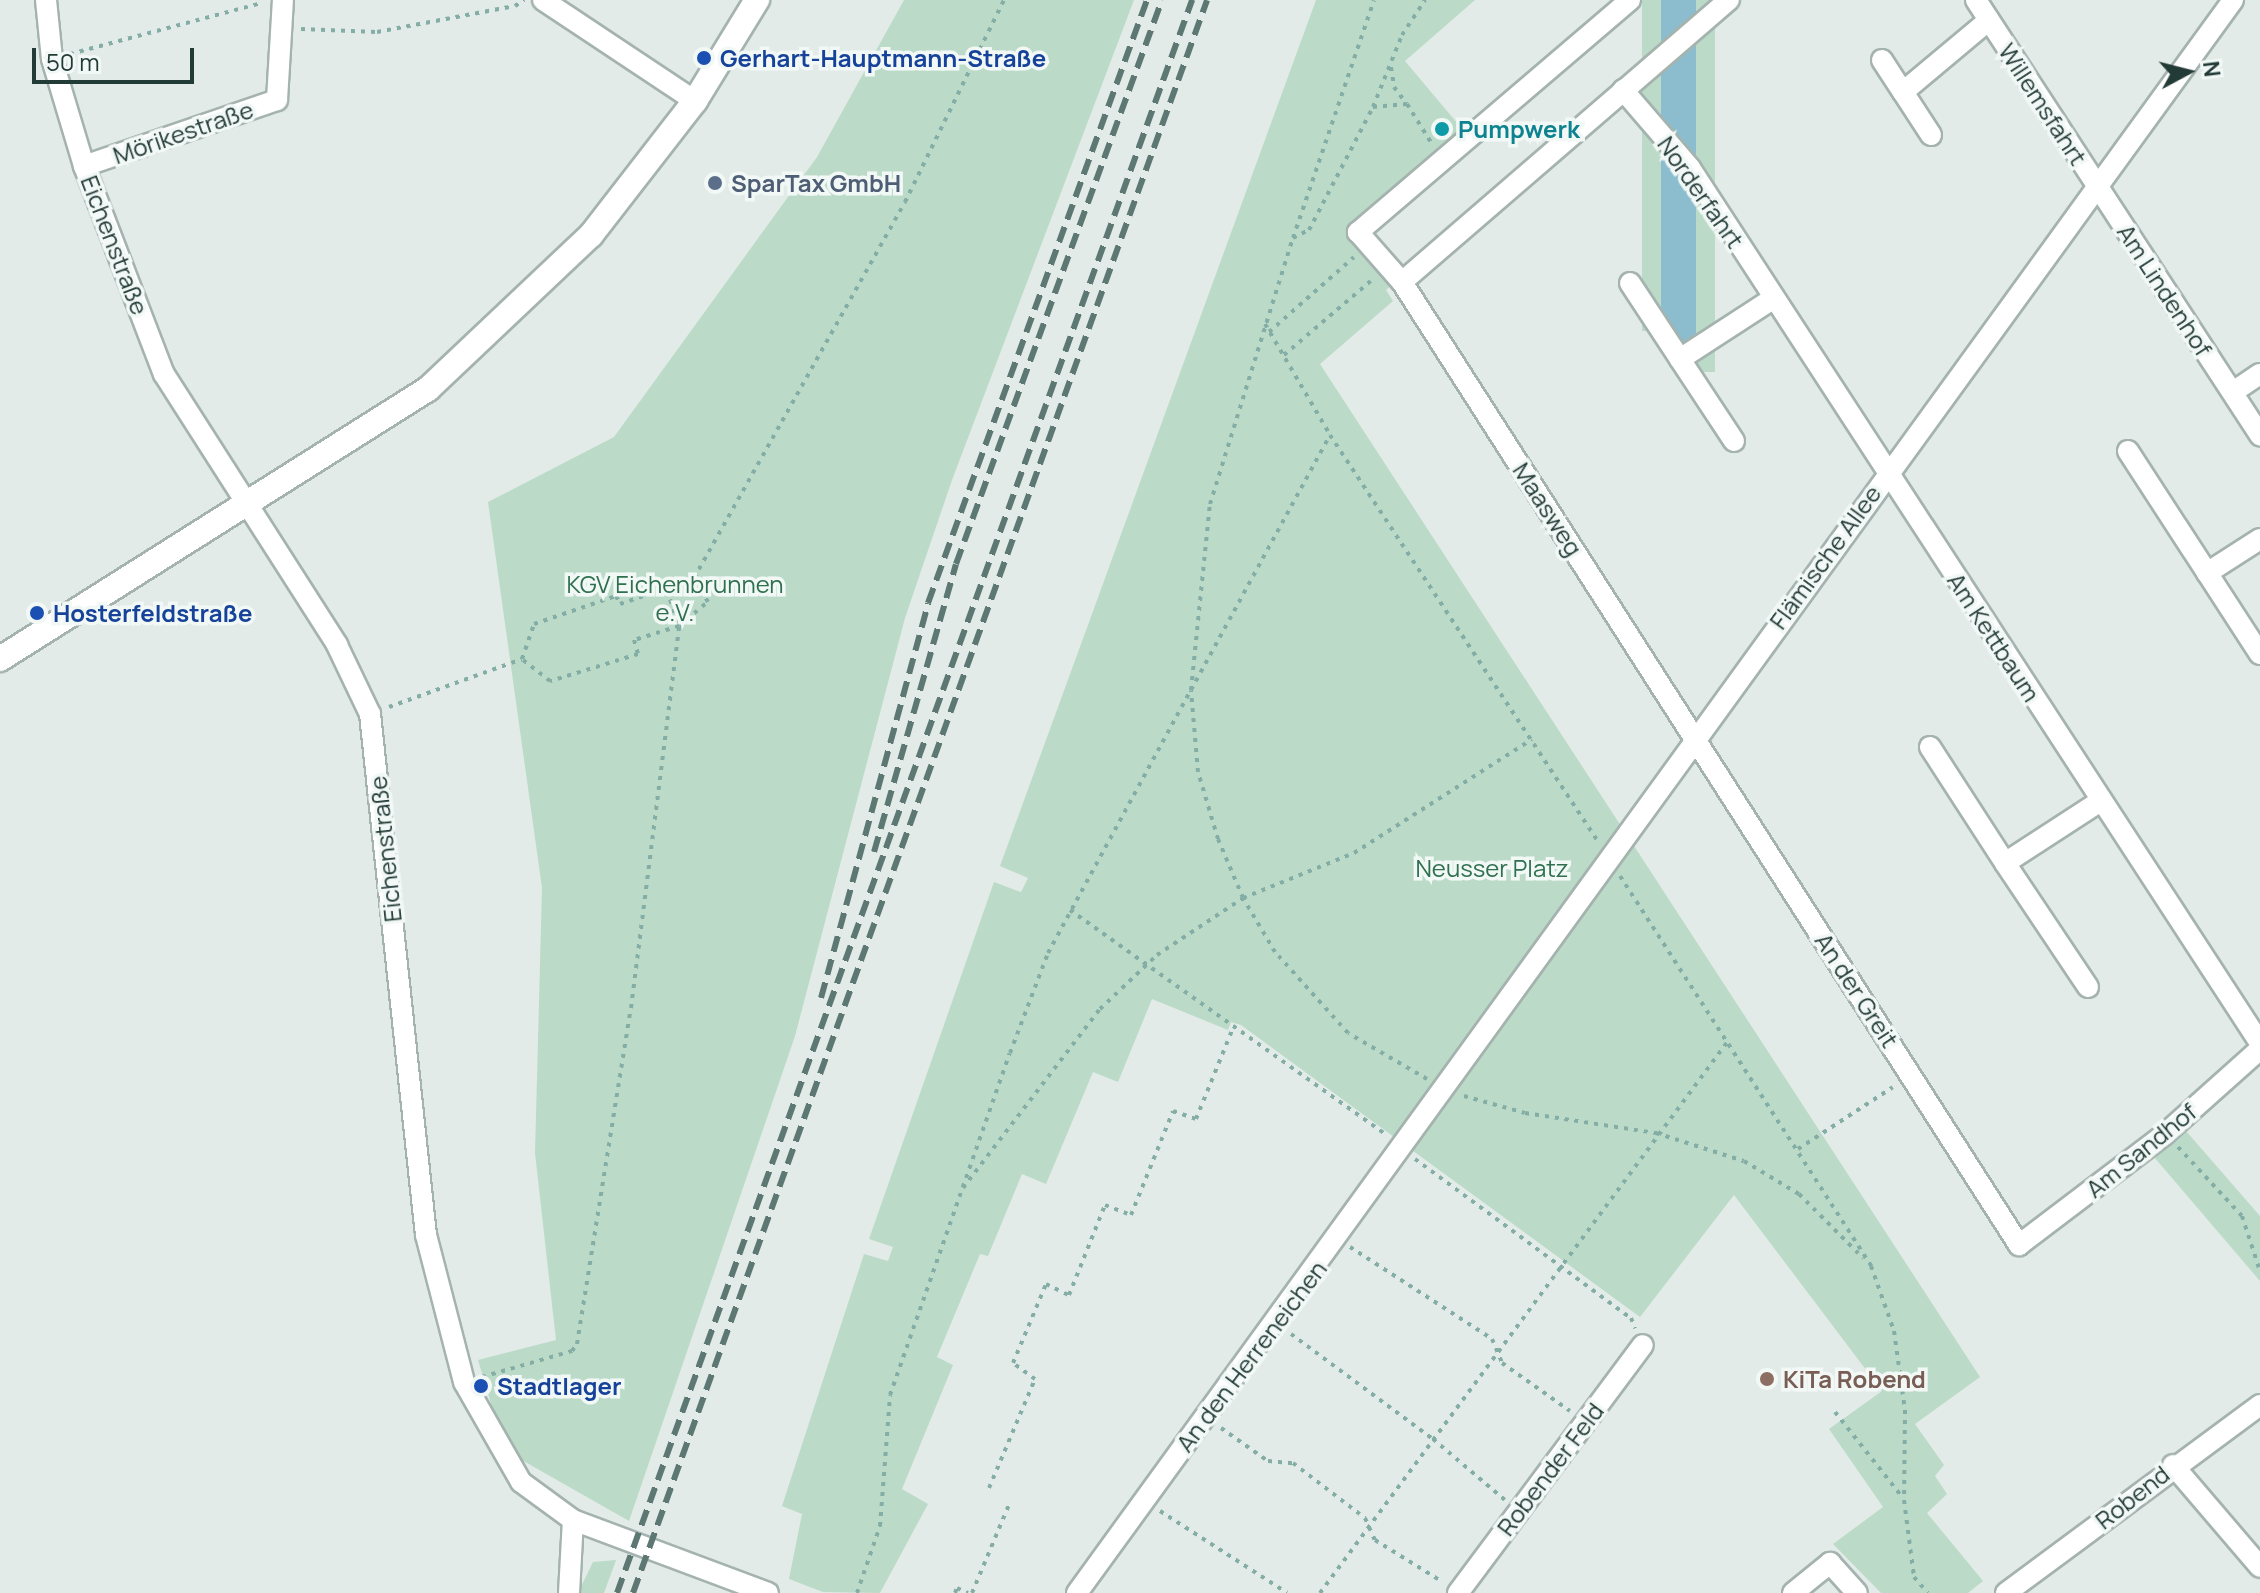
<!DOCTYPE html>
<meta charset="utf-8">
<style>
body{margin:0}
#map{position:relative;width:2260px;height:1593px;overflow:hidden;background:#e2ebe8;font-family:Manrope,sans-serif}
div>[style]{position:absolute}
.green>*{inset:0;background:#bbdbc8;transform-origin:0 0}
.water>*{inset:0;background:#8cbdce;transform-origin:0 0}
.path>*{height:4px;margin-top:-2px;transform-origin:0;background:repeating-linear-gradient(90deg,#83ada5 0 4px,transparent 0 10px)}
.roads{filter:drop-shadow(2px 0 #a5b3af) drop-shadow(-2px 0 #a5b3af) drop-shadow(0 2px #a5b3af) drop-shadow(0 -2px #a5b3af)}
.minor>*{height:20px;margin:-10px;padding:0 10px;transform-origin:10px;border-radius:10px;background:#fff}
.tertiary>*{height:24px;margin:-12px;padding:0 12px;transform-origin:12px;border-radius:12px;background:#fff}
.rail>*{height:6px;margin-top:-3px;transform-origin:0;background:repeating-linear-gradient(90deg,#5d7773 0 16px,transparent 0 24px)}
.dots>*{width:22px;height:22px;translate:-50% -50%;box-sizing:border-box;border:4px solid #f2f8f6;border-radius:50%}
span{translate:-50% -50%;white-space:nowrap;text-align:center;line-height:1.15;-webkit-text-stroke:7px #f2f8f6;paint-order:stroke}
.transit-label{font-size:24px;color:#164399;font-weight:700}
.left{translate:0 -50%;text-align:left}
.street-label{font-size:24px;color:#233b37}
.culture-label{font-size:24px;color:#0d838f;font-weight:700}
.service-label{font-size:24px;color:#4e5e75;font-weight:700}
.park-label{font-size:24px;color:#2f704f}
.education-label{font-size:24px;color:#785e54;font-weight:700}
.north{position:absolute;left:2148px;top:32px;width:80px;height:80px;-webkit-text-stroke:6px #f2f8f6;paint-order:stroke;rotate:83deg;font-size:22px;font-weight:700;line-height:32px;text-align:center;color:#233b37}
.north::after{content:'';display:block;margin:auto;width:28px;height:36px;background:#233b37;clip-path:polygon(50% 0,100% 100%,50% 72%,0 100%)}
.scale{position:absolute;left:32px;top:48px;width:162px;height:36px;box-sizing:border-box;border:4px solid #233b37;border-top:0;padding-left:10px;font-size:24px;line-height:28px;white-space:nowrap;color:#233b37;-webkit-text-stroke:6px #f2f8f6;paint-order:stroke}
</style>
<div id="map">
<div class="green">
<i style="clip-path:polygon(904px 0,1134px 0,952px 480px,905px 618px,795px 1036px,629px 1521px,520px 1459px,493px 1410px,478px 1360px,556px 1340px,535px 1153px,542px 888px,488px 502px,614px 437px,817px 157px)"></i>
<i style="clip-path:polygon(1316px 0,1475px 0,1405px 61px,1463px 130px,1347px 229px,1393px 284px,1386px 290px,1393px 301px,1320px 364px,1980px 1377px,1915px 1424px,1944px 1465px,1935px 1476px,1947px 1494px,1927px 1513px,1983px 1581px,1968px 1593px,1881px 1593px,1833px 1544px,1883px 1507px,1829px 1429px,1882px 1391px,1734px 1195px,1640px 1317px,1241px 1025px,1231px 1022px,1228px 1030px,1152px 999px,1118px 1082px,1093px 1072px,1046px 1184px,1022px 1174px,988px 1256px,980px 1254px,937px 1357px,953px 1365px,902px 1489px,928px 1504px,880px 1593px,823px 1592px,789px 1579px,802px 1514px,782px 1506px,864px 1254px,888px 1261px,893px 1247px,869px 1239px,994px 882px,1021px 892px,1028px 878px,1000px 866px)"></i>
<i style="left:1642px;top:0;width:19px;height:331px"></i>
<i style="left:1696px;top:0;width:19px;height:372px"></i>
<i style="clip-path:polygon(2186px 1131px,2260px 1216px,2260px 1281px,2154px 1157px)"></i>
<i style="clip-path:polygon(616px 1560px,604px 1593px,578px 1593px,593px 1562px)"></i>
</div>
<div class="water">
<i style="left:1661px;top:0;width:35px;height:345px"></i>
</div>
<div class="path">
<i style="left:301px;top:29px;width:76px;rotate:2.3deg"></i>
<i style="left:377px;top:32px;width:140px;rotate:-10.7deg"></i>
<i style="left:515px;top:6px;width:11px;rotate:-34deg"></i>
<i style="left:70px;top:54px;width:199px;rotate:-14.9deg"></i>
<i style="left:1391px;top:67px;width:20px;rotate:81deg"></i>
<i style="left:1394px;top:87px;width:21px;rotate:53deg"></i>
<i style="left:1373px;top:107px;width:34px;rotate:-5deg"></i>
<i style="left:1407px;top:104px;width:47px;rotate:58deg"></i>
<i style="left:1293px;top:238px;width:251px;rotate:-71.2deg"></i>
<i style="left:1265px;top:324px;width:129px;rotate:59.6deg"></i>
<i style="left:1330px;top:435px;width:487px;rotate:56.6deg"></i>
<i style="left:1269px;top:332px;width:113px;rotate:-41.4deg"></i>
<i style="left:1284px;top:355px;width:117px;rotate:-40.5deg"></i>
<i style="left:667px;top:590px;width:38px;rotate:72deg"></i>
<i style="left:679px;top:626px;width:47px;rotate:162.7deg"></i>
<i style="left:634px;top:640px;width:15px;rotate:74deg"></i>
<i style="left:638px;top:654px;width:92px;rotate:162.9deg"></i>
<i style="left:550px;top:681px;width:36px;rotate:-142deg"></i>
<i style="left:522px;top:659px;width:37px;rotate:-71deg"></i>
<i style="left:534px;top:624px;width:87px;rotate:-18.9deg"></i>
<i style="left:616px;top:596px;width:9px;rotate:63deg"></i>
<i style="left:620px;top:604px;width:77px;rotate:-18.9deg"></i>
<i style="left:389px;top:707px;width:141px;rotate:-19.8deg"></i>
<i style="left:1620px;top:876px;width:464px;rotate:57.2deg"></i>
<i style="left:1871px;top:1266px;width:69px;rotate:70.5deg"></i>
<i style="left:1894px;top:1331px;width:80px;rotate:82.1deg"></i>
<i style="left:1905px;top:1410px;width:90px;rotate:90.6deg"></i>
<i style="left:1904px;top:1500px;width:78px;rotate:82.6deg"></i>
<i style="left:1914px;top:1577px;width:21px;rotate:49deg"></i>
<i style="left:1070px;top:910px;width:389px;rotate:35.4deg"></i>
<i style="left:1427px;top:1079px;width:91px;rotate:-149.8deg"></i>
<i style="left:1348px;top:1033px;width:109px;rotate:-132deg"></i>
<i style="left:1275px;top:952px;width:63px;rotate:-120.7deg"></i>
<i style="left:1243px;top:898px;width:120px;rotate:-22.1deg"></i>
<i style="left:1354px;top:853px;width:211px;rotate:-32.6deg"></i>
<i style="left:1464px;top:1096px;width:63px;rotate:15.6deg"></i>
<i style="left:1525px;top:1113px;width:133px;rotate:8.7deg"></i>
<i style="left:1656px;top:1133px;width:92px;rotate:17.7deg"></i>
<i style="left:1744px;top:1161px;width:64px;rotate:31deg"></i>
<i style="left:1799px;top:1194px;width:91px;rotate:45deg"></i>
<i style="left:2178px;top:1147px;width:94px;rotate:47.2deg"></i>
<i style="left:2242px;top:1216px;width:58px;rotate:71.9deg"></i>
<i style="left:1798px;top:1149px;width:113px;rotate:-33.1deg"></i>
<i style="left:1415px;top:1159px;width:268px;rotate:36.4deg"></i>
<i style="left:1631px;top:1318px;width:11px;rotate:68deg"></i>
<i style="left:963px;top:1188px;width:225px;rotate:-52.6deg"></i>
<i style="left:1100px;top:1009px;width:79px;rotate:-43.5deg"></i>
<i style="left:1157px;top:955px;width:103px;rotate:-33.5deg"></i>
<i style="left:1243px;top:898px;width:64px;rotate:-113deg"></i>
<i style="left:1218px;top:839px;width:70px;rotate:-106.6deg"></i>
<i style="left:1198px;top:772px;width:82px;rotate:-94.9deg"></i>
<i style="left:1191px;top:690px;width:290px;rotate:-61.4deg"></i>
<i style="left:1350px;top:1247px;width:169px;rotate:32.9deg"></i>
<i style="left:1492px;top:1339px;width:26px;rotate:67deg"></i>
<i style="left:1502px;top:1363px;width:83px;rotate:35.2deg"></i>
<i style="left:1291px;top:1334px;width:177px;rotate:36.5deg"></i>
<i style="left:1433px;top:1439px;width:94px;rotate:40.3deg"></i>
<i style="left:482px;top:1377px;width:94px;rotate:-16.1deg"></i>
<i style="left:572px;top:1351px;width:9px;rotate:-54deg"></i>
<i style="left:577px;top:1344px;width:340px;rotate:-80.9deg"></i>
<i style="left:631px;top:1008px;width:385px;rotate:-82.8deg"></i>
<i style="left:679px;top:626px;width:38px;rotate:-40deg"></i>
<i style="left:708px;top:602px;width:28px;rotate:-120deg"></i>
<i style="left:694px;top:578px;width:431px;rotate:-60.7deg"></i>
<i style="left:905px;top:202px;width:225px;rotate:-63.9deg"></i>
<i style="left:1835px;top:1412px;width:110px;rotate:51.7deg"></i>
<i style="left:1221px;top:1428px;width:57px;rotate:35.1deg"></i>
<i style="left:1268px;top:1461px;width:25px;rotate:5deg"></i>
<i style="left:1293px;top:1463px;width:91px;rotate:37.4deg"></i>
<i style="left:1365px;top:1518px;width:24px;rotate:66deg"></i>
<i style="left:1375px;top:1540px;width:78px;rotate:31.8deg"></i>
<i style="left:989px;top:1488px;width:118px;rotate:-67.1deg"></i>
<i style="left:1035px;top:1379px;width:27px;rotate:-144deg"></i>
<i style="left:1013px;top:1363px;width:86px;rotate:-67.3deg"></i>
<i style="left:1046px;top:1284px;width:25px;rotate:26deg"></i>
<i style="left:1069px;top:1295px;width:97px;rotate:-68.2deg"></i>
<i style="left:1105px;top:1205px;width:28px;rotate:21deg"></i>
<i style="left:1131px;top:1215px;width:112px;rotate:-68deg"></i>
<i style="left:1173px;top:1111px;width:24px;rotate:19deg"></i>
<i style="left:1196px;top:1119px;width:98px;rotate:-67.9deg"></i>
<i style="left:1160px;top:1511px;width:151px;rotate:32.8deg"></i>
<i style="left:857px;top:1593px;width:71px;rotate:-71.1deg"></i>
<i style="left:880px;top:1526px;width:131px;rotate:-85.6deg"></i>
<i style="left:890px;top:1395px;width:362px;rotate:-70.7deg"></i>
<i style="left:1010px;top:1053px;width:107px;rotate:-69.2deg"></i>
<i style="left:1048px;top:953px;width:299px;rotate:-61.5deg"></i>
<i style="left:1191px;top:690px;width:187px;rotate:-84.2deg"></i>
<i style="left:1210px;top:504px;width:279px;rotate:-72.7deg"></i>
<i style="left:1293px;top:238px;width:18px;rotate:-27deg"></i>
<i style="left:1309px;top:230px;width:139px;rotate:-62.5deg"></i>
<i style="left:1373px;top:107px;width:78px;rotate:-68.1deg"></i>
<i style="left:1402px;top:35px;width:42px;rotate:-56.7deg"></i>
<i style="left:955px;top:1593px;width:5px;rotate:-68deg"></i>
<i style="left:957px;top:1588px;width:12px;rotate:24deg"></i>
<i style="left:972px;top:1593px;width:99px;rotate:-67.3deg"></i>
<i style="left:1320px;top:1593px;width:686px;rotate:-53.53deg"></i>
</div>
<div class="roads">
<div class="minor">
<i style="left:46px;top:0;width:59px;rotate:84.2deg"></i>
<i style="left:52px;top:59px;width:112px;rotate:73.3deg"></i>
<i style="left:84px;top:166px;width:223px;rotate:69deg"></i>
<i style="left:164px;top:374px;width:322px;rotate:57.4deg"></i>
<i style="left:337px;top:645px;width:76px;rotate:64.4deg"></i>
<i style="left:370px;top:714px;width:524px;rotate:83.87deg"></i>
<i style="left:426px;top:1235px;width:152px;rotate:75.5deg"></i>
<i style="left:464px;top:1382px;width:115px;rotate:60.3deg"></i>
<i style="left:521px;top:1482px;width:64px;rotate:36.2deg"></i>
<i style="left:573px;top:1520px;width:208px;rotate:20.5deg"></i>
<i style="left:543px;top:0;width:182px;rotate:33.6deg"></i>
<i style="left:1630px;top:0;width:358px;rotate:139.5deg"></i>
<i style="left:1358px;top:232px;width:67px;rotate:48.7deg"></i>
<i style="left:1402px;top:282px;width:1144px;rotate:57.35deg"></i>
<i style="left:2019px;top:1245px;width:183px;rotate:-37.2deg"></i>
<i style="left:2165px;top:1134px;width:127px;rotate:-41.8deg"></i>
<i style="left:1976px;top:0;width:520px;rotate:56.86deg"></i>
<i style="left:1882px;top:60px;width:38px;rotate:57deg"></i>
<i style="left:1623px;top:90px;width:103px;rotate:49.3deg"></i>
<i style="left:1690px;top:168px;width:1044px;rotate:56.92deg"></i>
<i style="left:1931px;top:135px;width:51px;rotate:-123.1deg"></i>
<i style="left:1903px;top:92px;width:112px;rotate:-39.9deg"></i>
<i style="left:84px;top:166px;width:204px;rotate:-18.9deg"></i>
<i style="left:277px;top:100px;width:100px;rotate:-86.6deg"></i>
<i style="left:1402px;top:282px;width:432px;rotate:-40.8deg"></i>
<i style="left:1630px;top:283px;width:91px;rotate:56.7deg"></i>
<i style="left:2233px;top:392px;width:32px;rotate:-34deg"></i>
<i style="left:1734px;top:441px;width:98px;rotate:-123.4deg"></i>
<i style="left:1680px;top:359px;width:112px;rotate:-33deg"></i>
<i style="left:2128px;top:451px;width:242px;rotate:57deg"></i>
<i style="left:2207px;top:573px;width:63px;rotate:-32.7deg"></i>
<i style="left:1930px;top:747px;width:138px;rotate:57.1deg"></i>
<i style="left:2088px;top:987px;width:149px;rotate:-123.8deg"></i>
<i style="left:2005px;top:863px;width:112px;rotate:-33deg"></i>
<i style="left:2173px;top:1465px;width:134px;rotate:49.5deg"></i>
<i style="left:569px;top:1593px;width:73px;rotate:-86.9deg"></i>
<i style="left:1077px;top:1593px;width:1968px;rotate:-54.03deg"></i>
<i style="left:1458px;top:1593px;width:309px;rotate:-53.3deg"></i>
<i style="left:1793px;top:1593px;width:48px;rotate:-39deg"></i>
<i style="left:1830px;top:1563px;width:40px;rotate:48deg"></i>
<i style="left:2006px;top:1593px;width:316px;rotate:-36.5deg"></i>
</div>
<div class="tertiary">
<i style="left:0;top:659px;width:506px;rotate:-32.25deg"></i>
<i style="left:428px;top:389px;width:224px;rotate:-43.4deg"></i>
<i style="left:591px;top:235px;width:170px;rotate:-52.2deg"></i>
<i style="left:695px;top:101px;width:119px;rotate:-58.5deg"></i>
</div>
</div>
<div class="rail">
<i style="left:874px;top:852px;width:299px;rotate:-74.1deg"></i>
<i style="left:956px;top:564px;width:600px;rotate:-69.94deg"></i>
<i style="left:821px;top:998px;width:409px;rotate:-74.8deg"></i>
<i style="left:928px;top:603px;width:642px;rotate:-70.04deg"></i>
<i style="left:617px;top:1593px;width:1694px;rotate:-70.15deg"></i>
<i style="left:633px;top:1593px;width:1693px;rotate:-70.18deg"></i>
</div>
<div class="dots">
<i style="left:704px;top:58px;background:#1a4fb4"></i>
<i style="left:1442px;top:129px;background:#0f9aa8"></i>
<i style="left:715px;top:183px;background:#5c6f8a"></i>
<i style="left:37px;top:613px;background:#1a4fb4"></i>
<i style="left:1767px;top:1379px;background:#8d6e63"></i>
<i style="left:481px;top:1386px;background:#1a4fb4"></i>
</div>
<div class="transit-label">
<span class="left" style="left:720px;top:58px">Gerhart-Hauptmann-Straße</span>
<span class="left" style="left:53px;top:613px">Hosterfeldstraße</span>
<span class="left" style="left:497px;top:1386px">Stadtlager</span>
</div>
<div class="street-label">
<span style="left:2043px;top:104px;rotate:57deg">Willemsfahrt</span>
<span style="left:183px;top:132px;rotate:-19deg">Mörikestraße</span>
<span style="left:1701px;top:192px;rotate:55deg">Norderfahrt</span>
<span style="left:115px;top:245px;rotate:69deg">Eichenstraße</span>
<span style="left:2165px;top:290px;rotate:57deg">Am Lindenhof</span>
<span style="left:1548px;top:509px;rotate:57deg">Maasweg</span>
<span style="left:1825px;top:557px;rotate:-54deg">Flämische Allee</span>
<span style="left:1994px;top:637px;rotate:57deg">Am Kettbaum</span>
<span style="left:385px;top:849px;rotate:-96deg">Eichenstraße</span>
<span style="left:1857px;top:990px;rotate:57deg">An der Greit</span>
<span style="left:2141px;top:1150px;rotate:-39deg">Am Sandhof</span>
<span style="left:1251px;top:1356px;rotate:-53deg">An den Herreneichen</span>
<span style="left:1550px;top:1469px;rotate:-53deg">Robender Feld</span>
<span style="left:2132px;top:1497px;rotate:-38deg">Robend</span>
</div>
<div class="culture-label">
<span class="left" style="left:1458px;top:129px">Pumpwerk</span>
</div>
<div class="service-label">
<span class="left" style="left:731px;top:183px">SparTax GmbH</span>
</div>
<div class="park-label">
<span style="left:675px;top:598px">KGV Eichenbrunnen<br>e.V.</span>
<span style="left:1492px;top:868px">Neusser Platz</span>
</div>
<div class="education-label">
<span class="left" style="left:1783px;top:1379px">KiTa Robend</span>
</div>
<div class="north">N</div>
<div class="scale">50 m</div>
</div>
